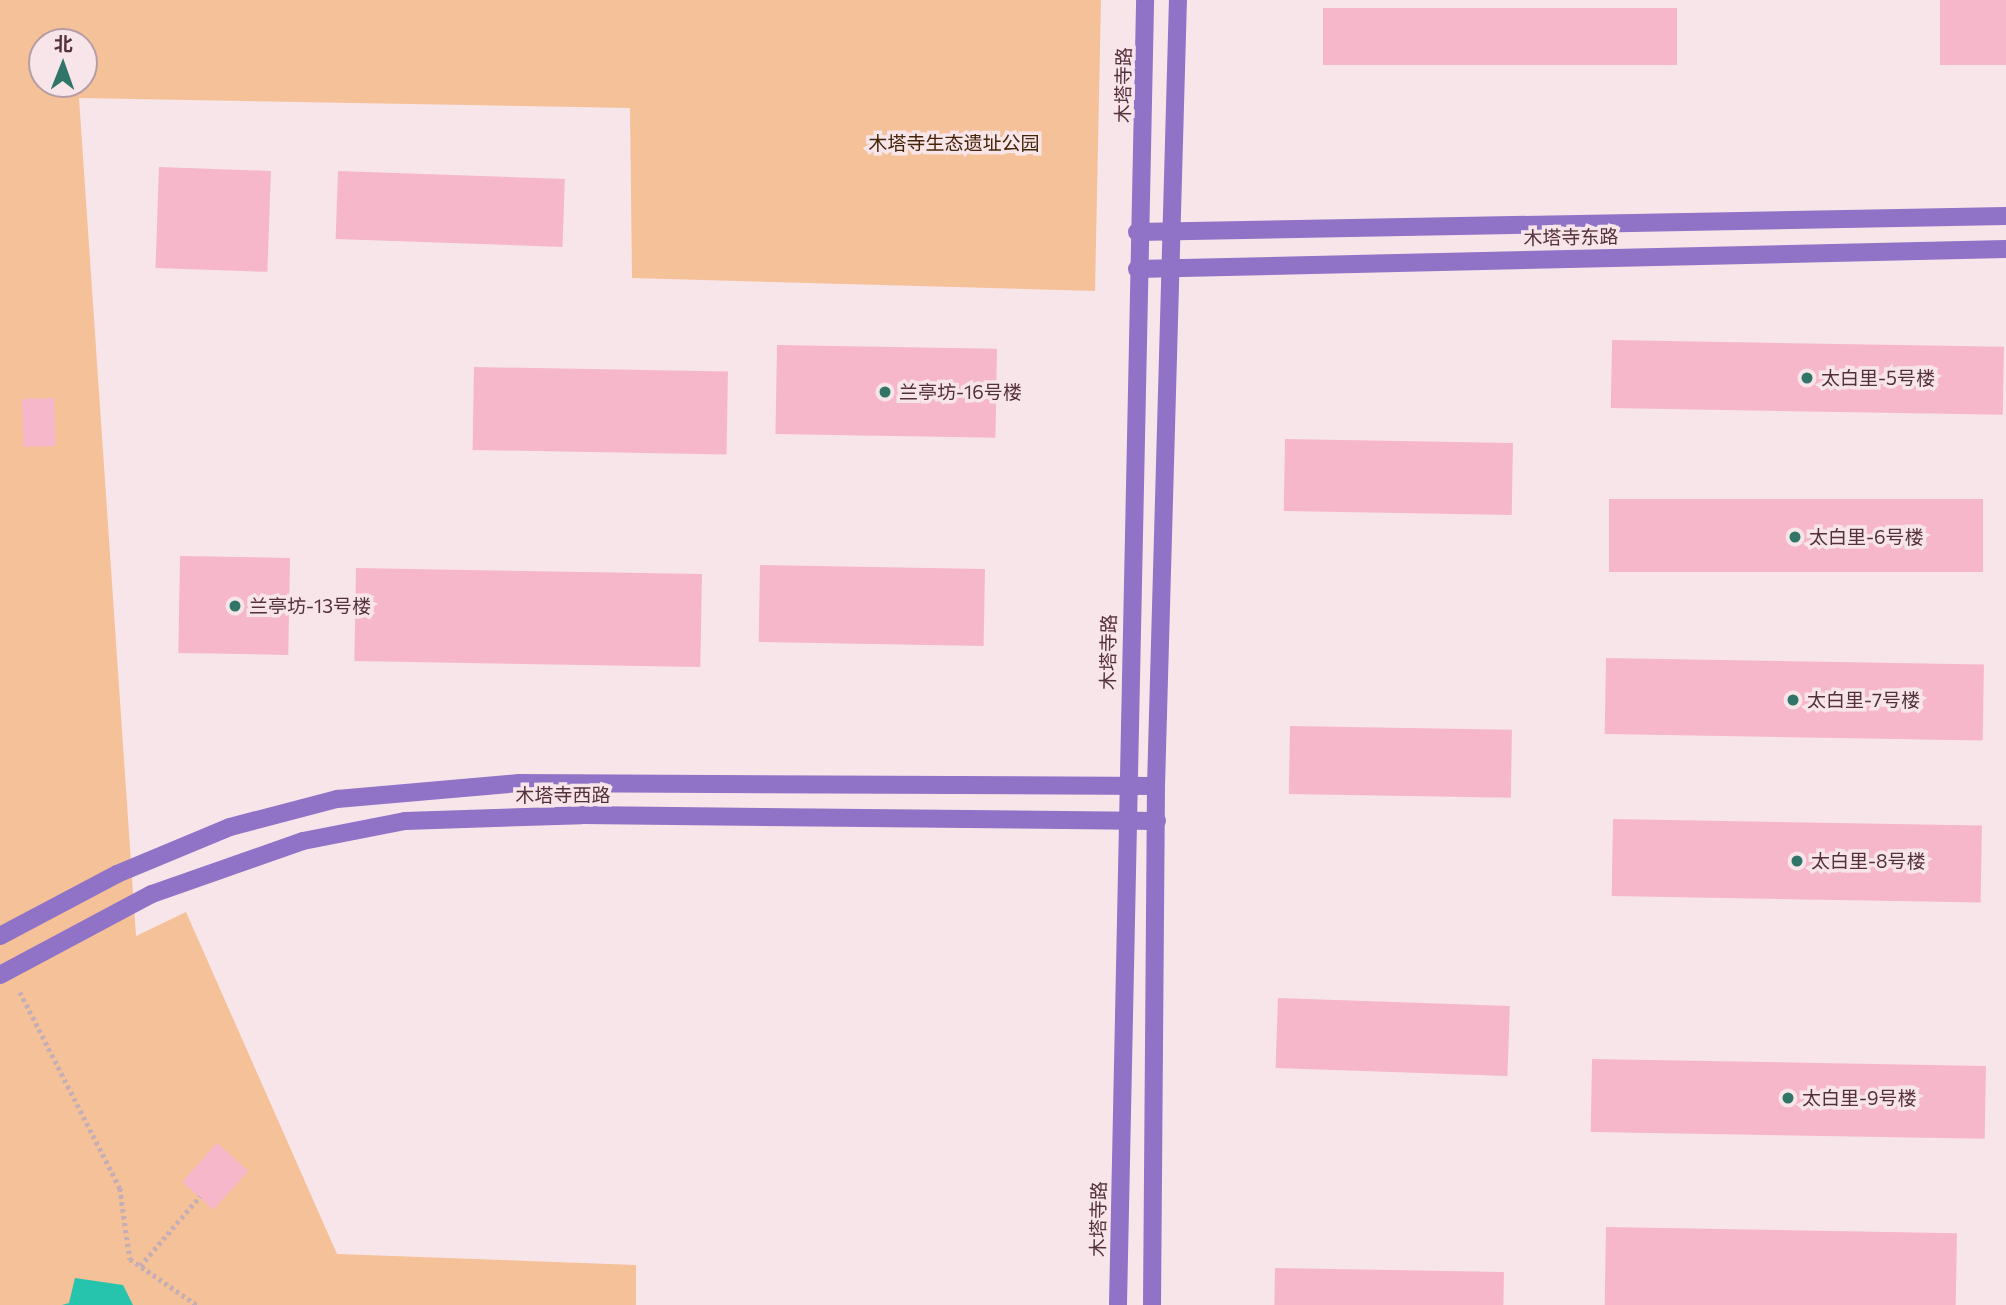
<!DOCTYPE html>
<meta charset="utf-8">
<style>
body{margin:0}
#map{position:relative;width:2006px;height:1305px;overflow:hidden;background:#f8e5ea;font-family:Commissioner,"Noto Sans SC",sans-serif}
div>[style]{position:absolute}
.green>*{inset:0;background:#f5c199}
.water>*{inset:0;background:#26c4ac}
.building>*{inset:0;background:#f6b7ca;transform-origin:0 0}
.path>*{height:4.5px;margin-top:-2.25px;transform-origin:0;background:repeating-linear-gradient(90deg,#c5aeb4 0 3.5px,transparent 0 7px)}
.secondary>*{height:18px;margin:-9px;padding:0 9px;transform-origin:9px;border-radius:9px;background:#9072c6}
.dots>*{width:19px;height:19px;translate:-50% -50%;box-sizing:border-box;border:4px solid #f8e5ea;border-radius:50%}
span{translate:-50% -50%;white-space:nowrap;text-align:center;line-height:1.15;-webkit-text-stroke:7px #f8e5ea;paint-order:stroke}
.street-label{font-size:19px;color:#53303b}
.park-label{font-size:19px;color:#452507}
.poi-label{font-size:19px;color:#53303b}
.left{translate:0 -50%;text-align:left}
.north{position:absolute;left:28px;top:28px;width:70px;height:70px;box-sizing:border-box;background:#f8e5ea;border:2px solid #b69da4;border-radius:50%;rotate:1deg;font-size:19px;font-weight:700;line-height:28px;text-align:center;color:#53303b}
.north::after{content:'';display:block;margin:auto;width:24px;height:32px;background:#307568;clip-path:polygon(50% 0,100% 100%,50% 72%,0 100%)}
</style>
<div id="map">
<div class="green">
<i style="clip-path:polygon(evenodd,0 0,1101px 0,1095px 291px,632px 278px,630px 108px,79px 98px,136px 936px,186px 912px,337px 1254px,636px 1265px,636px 1305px,0 1305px,0 0,42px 42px,84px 42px,84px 84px,42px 84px,42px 42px)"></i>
</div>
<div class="water">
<i style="clip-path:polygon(75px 1278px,123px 1285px,133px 1305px,62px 1305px,69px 1303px)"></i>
</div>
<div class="building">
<i style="left:1940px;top:0;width:66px;height:65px"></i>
<i style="left:1677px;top:8px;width:57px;height:354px;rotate:90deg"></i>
<i style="left:159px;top:167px;width:112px;height:101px;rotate:2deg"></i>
<i style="left:338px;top:171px;width:227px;height:68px;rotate:2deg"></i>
<i style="left:1612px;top:340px;width:392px;height:68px;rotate:1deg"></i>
<i style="left:777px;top:345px;width:220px;height:89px;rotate:1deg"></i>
<i style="left:474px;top:367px;width:254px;height:83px;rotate:1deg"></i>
<i style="left:54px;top:398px;width:48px;height:32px;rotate:88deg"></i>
<i style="left:1285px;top:439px;width:228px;height:72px;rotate:1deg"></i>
<i style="left:1609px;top:499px;width:374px;height:73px"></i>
<i style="left:180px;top:556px;width:110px;height:97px;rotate:1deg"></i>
<i style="left:760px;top:565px;width:225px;height:77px;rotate:1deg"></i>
<i style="left:356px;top:568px;width:346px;height:93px;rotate:1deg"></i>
<i style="left:1606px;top:658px;width:378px;height:76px;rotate:1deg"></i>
<i style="left:1290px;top:726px;width:222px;height:68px;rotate:1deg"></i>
<i style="left:1613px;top:819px;width:369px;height:77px;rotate:1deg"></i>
<i style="left:1278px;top:998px;width:232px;height:70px;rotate:2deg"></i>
<i style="left:1592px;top:1059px;width:394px;height:73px;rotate:1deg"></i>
<i style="left:217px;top:1143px;width:42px;height:52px;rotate:42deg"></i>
<i style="left:1606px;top:1227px;width:351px;height:78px;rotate:1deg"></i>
<i style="left:1275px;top:1268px;width:229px;height:37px;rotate:1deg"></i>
</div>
<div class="path">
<i style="left:20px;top:992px;width:220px;rotate:63deg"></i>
<i style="left:120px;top:1188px;width:72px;rotate:82deg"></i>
<i style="left:130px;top:1259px;width:81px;rotate:34.5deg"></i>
<i style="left:140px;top:1266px;width:92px;rotate:-49.4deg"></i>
</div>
<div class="secondary">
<i style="left:1137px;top:232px;width:869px;rotate:-1.05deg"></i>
<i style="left:1137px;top:269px;width:869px;rotate:-1.32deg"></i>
<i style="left:0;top:936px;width:132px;rotate:-27.9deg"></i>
<i style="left:117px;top:874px;width:122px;rotate:-22.6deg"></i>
<i style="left:230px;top:827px;width:111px;rotate:-14.7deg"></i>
<i style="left:337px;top:799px;width:183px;rotate:-5deg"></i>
<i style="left:519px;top:783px;width:637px;rotate:0.27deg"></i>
<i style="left:0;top:975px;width:172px;rotate:-28.1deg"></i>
<i style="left:152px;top:894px;width:160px;rotate:-19.3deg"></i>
<i style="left:303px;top:841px;width:104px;rotate:-11.1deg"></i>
<i style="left:405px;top:821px;width:177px;rotate:-1.9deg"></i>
<i style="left:582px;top:815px;width:575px;rotate:0.6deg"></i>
<i style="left:1118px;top:1305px;width:1305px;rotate:-88.81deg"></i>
<i style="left:1152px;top:1305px;width:519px;rotate:-89.56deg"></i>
<i style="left:1156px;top:786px;width:786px;rotate:-88.4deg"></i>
</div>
<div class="dots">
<i style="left:1807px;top:378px;background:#307568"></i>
<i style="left:885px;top:392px;background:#307568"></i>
<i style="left:1795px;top:537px;background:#307568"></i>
<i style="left:235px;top:606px;background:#307568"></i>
<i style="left:1793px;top:700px;background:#307568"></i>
<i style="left:1797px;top:861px;background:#307568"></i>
<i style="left:1788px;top:1098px;background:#307568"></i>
</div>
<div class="street-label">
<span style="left:1123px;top:85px;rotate:-89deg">木塔寺路</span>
<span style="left:1571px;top:237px;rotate:-1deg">木塔寺东路</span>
<span style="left:1108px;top:652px;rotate:-89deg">木塔寺路</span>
<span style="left:563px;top:795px">木塔寺西路</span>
<span style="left:1098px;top:1219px;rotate:-89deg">木塔寺路</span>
</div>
<div class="park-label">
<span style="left:954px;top:143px">木塔寺生态遗址公园</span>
</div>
<div class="poi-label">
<span class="left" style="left:1821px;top:378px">太白里-5号楼</span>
<span class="left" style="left:899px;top:392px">兰亭坊-16号楼</span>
<span class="left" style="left:1809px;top:537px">太白里-6号楼</span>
<span class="left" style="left:249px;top:606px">兰亭坊-13号楼</span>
<span class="left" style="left:1807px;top:700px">太白里-7号楼</span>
<span class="left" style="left:1811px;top:861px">太白里-8号楼</span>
<span class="left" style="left:1802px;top:1098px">太白里-9号楼</span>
</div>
<div class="north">北</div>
</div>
